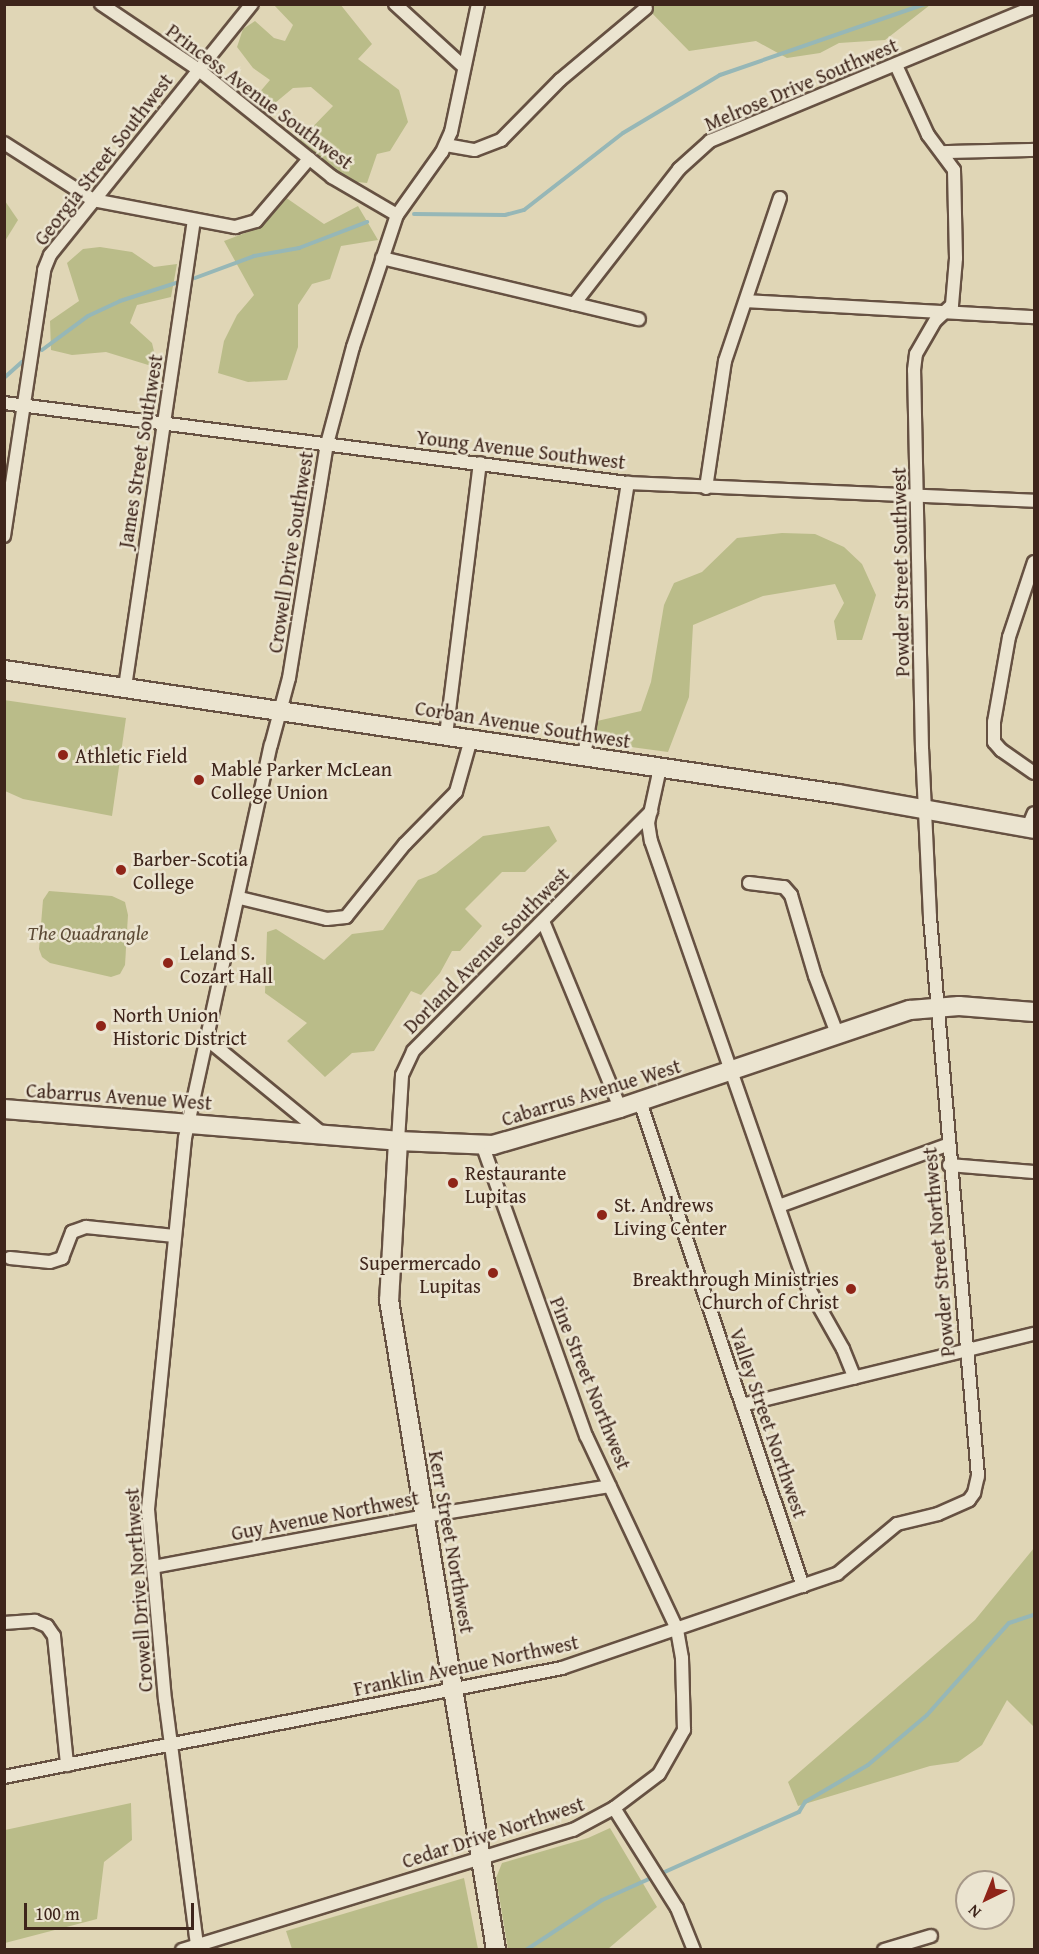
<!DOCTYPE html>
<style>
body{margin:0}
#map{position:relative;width:1039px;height:1954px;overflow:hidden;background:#e0d6b6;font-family:"Gentium Book Plus",serif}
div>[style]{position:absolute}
.green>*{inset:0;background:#babc89}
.stream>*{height:4px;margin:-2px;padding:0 2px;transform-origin:2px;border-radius:2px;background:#96b7b7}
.roads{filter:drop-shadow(2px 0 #665142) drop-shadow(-2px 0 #665142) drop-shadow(0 2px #665142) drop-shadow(0 -2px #665142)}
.street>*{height:12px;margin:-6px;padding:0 6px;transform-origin:6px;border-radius:6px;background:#ebe4d0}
.secondary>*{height:18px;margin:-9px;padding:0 9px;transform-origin:9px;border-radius:9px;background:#ebe4d0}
.dots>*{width:16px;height:16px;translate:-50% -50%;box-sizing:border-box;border:3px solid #ebe4d0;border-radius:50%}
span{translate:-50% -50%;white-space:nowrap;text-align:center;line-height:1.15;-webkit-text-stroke:5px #ebe4d0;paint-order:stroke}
.street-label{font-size:20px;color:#3e251b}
.poi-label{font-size:20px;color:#3e251b}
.left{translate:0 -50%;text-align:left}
.right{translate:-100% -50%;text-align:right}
.park-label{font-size:20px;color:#5d4b36;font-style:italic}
.frame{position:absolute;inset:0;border:6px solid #3e251b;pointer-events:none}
.north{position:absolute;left:955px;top:1870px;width:60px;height:60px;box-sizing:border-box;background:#ebe4d0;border:2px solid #a69888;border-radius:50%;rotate:223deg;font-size:16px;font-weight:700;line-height:24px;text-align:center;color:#3e251b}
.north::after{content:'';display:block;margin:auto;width:21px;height:27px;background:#8f2418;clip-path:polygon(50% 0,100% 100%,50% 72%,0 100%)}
.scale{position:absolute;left:24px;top:1903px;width:170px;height:27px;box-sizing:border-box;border:3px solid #3e251b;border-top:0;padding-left:8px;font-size:18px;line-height:21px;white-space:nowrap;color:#3e251b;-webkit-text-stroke:4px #ebe4d0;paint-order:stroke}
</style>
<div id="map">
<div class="green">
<i style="clip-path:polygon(274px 5px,340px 4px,372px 44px,358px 59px,399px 90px,408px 122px,390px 151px,377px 154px,367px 183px,348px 181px,298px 142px,333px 106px,311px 87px,293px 88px,269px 108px,255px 108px,252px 101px,270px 80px,253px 68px,237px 47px,243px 29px,255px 21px,274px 38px,285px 41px,293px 25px)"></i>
<i style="clip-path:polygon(644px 5px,930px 5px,885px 40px,839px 43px,820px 53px,787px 58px,756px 41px,689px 51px)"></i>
<i style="clip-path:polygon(285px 197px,324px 224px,358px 206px,378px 240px,341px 246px,330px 279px,312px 284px,298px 305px,298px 347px,287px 380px,248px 382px,218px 373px,224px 341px,237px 315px,254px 295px,224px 241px,253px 230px)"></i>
<i style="clip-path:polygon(5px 201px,18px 220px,5px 241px,4px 201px)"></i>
<i style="clip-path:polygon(100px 247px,132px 252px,154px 267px,177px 264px,171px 297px,137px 305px,130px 323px,152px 343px,158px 368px,106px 352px,72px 355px,51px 350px,50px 321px,79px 301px,67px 263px,83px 249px)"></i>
<i style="clip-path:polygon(782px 533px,815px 534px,844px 547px,862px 564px,876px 595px,862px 640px,837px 640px,834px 621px,844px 603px,835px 584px,763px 596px,693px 625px,689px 697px,668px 752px,594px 742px,597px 721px,641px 711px,651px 682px,664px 605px,674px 583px,702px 572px,737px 538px)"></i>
<i style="clip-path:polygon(4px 700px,126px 718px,112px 816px,23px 799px,5px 791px)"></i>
<i style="clip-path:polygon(549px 826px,557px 841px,525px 872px,502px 872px,465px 909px,482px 926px,460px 951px,452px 951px,440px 973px,421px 995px,411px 991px,374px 1051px,352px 1053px,325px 1077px,287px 1041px,307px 1023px,265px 993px,267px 932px,276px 929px,324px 960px,352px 934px,383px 930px,418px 880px,436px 873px,483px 836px)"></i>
<i style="clip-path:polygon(49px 891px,112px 896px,125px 902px,128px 915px,125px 965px,120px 974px,111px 977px,50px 963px,42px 957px,39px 949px,43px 900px)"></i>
<i style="clip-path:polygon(1034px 1548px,1034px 1727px,1007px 1700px,982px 1745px,958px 1762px,930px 1766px,798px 1806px,788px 1782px,975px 1620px)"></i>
<i style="clip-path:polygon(131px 1803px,132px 1840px,104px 1862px,97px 1919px,5px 1943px,5px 1830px)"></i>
<i style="clip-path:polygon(610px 1828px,657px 1907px,608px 1949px,508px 1949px,496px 1878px,502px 1863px,588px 1838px)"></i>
<i style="clip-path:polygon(464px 1878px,478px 1949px,292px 1949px,286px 1931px)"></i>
</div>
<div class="stream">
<i style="left:414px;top:214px;width:91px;rotate:0.6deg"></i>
<i style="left:505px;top:215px;width:20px;rotate:-15deg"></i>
<i style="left:524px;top:210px;width:125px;rotate:-37.9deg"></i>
<i style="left:623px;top:133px;width:113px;rotate:-30.9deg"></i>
<i style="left:720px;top:75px;width:217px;rotate:-19.1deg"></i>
<i style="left:195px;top:278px;width:63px;rotate:-20.4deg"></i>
<i style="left:254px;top:256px;width:46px;rotate:-10.1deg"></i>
<i style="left:299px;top:248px;width:73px;rotate:-20.9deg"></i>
<i style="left:42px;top:350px;width:57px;rotate:-36.5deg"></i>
<i style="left:88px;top:316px;width:35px;rotate:-25deg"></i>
<i style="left:120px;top:301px;width:59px;rotate:-17.8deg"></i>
<i style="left:4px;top:378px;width:24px;rotate:-42deg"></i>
<i style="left:526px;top:1950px;width:91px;rotate:-33.3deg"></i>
<i style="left:602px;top:1900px;width:216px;rotate:-24.1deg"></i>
<i style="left:799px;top:1812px;width:12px;rotate:-59deg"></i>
<i style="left:805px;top:1802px;width:73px;rotate:-30.4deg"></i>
<i style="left:868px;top:1765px;width:77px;rotate:-40.3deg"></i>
<i style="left:927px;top:1715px;width:123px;rotate:-48.3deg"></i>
<i style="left:1009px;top:1623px;width:26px;rotate:-18deg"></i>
</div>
<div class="roads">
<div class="street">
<i style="left:101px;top:4px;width:118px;rotate:34deg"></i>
<i style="left:199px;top:70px;width:171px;rotate:38.8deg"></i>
<i style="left:332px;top:177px;width:75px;rotate:30.3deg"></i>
<i style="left:395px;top:4px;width:93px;rotate:42.4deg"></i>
<i style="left:4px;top:143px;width:106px;rotate:32.6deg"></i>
<i style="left:93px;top:200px;width:145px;rotate:10.8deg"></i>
<i style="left:235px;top:227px;width:22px;rotate:-16deg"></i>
<i style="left:256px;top:221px;width:82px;rotate:-49.5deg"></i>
<i style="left:446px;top:145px;width:29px;rotate:10deg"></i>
<i style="left:475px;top:150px;width:28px;rotate:-21deg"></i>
<i style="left:501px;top:140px;width:84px;rotate:-45.5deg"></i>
<i style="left:560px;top:80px;width:112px;rotate:-39.9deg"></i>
<i style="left:944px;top:152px;width:90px;rotate:-1.3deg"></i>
<i style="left:382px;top:258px;width:264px;rotate:13.4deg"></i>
<i style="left:746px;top:301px;width:288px;rotate:3.2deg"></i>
<i style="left:574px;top:304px;width:171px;rotate:-52.1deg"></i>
<i style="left:679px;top:169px;width:42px;rotate:-42.1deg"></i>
<i style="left:710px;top:141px;width:351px;rotate:-22.5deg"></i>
<i style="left:4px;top:403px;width:629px;rotate:7.31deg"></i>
<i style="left:628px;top:483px;width:406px;rotate:2.5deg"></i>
<i style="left:706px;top:488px;width:128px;rotate:-81.5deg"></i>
<i style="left:725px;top:361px;width:172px;rotate:-71.4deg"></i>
<i style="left:4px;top:536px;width:269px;rotate:-81.4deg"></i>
<i style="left:44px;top:270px;width:16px;rotate:-68deg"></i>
<i style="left:50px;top:255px;width:322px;rotate:-51.2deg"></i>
<i style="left:1034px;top:562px;width:79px;rotate:108.4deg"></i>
<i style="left:1009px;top:637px;width:86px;rotate:100deg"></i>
<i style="left:994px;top:722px;width:20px;rotate:90deg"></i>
<i style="left:994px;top:742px;width:11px;rotate:49deg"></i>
<i style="left:1001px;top:750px;width:40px;rotate:34.9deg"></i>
<i style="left:125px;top:687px;width:472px;rotate:-81.6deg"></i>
<i style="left:446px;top:735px;width:274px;rotate:-82.9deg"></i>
<i style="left:584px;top:757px;width:278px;rotate:-80.9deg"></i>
<i style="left:660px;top:768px;width:56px;rotate:102.3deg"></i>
<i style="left:648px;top:823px;width:18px;rotate:81deg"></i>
<i style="left:651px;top:841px;width:465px;rotate:70.8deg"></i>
<i style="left:804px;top:1280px;width:79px;rotate:60.5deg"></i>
<i style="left:843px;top:1349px;width:31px;rotate:68deg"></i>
<i style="left:1028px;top:827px;width:15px;rotate:-67deg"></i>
<i style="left:749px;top:883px;width:35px;rotate:7deg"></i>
<i style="left:784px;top:887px;width:11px;rotate:49deg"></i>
<i style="left:791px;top:895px;width:84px;rotate:73.5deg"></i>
<i style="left:815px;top:976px;width:64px;rotate:69deg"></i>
<i style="left:240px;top:898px;width:89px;rotate:13.6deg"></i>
<i style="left:327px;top:919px;width:19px;rotate:-6deg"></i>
<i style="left:346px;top:917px;width:94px;rotate:-51.1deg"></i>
<i style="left:405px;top:844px;width:73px;rotate:-45.6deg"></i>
<i style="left:456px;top:792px;width:55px;rotate:-74.2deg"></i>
<i style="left:543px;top:921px;width:202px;rotate:67.6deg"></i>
<i style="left:208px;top:1040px;width:149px;rotate:39.3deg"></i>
<i style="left:640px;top:1102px;width:511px;rotate:71.39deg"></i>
<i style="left:398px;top:1141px;width:66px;rotate:-86.5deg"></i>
<i style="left:402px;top:1075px;width:26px;rotate:-65deg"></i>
<i style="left:413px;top:1051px;width:338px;rotate:-45.2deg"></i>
<i style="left:949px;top:1165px;width:85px;rotate:4.7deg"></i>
<i style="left:779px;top:1206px;width:179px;rotate:-20deg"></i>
<i style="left:10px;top:1258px;width:40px;rotate:5.7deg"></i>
<i style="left:50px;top:1262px;width:13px;rotate:-18deg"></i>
<i style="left:62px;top:1258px;width:28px;rotate:-69deg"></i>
<i style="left:72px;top:1232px;width:15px;rotate:-20deg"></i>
<i style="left:86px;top:1227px;width:89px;rotate:5.8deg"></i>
<i style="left:742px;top:1405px;width:301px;rotate:-13.7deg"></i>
<i style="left:153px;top:1567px;width:277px;rotate:-10.6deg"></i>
<i style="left:425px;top:1516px;width:187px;rotate:-9.2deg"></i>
<i style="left:4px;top:1623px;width:31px;rotate:-4deg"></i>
<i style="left:35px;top:1621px;width:13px;rotate:23deg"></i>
<i style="left:47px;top:1626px;width:12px;rotate:55deg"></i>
<i style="left:54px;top:1636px;width:130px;rotate:84.2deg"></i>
<i style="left:4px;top:1777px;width:569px;rotate:-11.05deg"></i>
<i style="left:562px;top:1668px;width:291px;rotate:-18.9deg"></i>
<i style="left:837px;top:1574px;width:78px;rotate:-39.8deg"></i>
<i style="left:897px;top:1524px;width:42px;rotate:-13.7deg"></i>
<i style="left:938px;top:1514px;width:34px;rotate:-24deg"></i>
<i style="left:969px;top:1500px;width:9px;rotate:-54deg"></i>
<i style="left:974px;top:1493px;width:17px;rotate:-77deg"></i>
<i style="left:978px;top:1476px;width:561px;rotate:-94.91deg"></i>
<i style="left:930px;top:917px;width:168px;rotate:-92.7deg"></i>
<i style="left:922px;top:749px;width:379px;rotate:-91.2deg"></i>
<i style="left:914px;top:370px;width:16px;rotate:-83deg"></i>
<i style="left:916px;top:354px;width:39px;rotate:-60deg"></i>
<i style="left:936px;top:320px;width:22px;rotate:-43deg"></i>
<i style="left:952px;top:305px;width:47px;rotate:-85.1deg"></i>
<i style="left:956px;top:258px;width:88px;rotate:-91.3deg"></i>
<i style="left:954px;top:170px;width:44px;rotate:-126.6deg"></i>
<i style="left:928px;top:135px;width:77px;rotate:-114.6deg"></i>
<i style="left:614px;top:1808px;width:118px;rotate:57.8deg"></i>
<i style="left:677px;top:1908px;width:45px;rotate:68deg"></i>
<i style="left:197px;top:1945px;width:247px;rotate:-97.4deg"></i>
<i style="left:165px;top:1700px;width:192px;rotate:-95.1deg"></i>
<i style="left:148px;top:1509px;width:373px;rotate:-84.3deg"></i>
<i style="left:185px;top:1138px;width:402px;rotate:-77.7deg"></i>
<i style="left:271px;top:745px;width:69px;rotate:-75deg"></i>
<i style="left:289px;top:678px;width:237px;rotate:-80.8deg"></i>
<i style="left:327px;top:444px;width:100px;rotate:-75deg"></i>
<i style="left:353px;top:347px;width:139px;rotate:-71.6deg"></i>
<i style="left:397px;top:215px;width:77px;rotate:-54.5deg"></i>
<i style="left:442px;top:152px;width:22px;rotate:-66deg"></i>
<i style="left:451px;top:132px;width:131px;rotate:-78.1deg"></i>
<i style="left:182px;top:1950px;width:409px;rotate:-17.1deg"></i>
<i style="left:573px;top:1830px;width:47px;rotate:-28.2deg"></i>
<i style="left:614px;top:1808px;width:56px;rotate:-37.1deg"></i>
<i style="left:659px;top:1774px;width:51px;rotate:-60.4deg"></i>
<i style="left:684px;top:1730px;width:72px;rotate:-91.6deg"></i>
<i style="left:682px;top:1658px;width:29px;rotate:-100deg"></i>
<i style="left:677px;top:1629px;width:213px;rotate:-115.2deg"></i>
<i style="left:586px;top:1436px;width:308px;rotate:-109.6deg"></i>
<i style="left:884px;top:1950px;width:49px;rotate:-16.6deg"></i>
</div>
<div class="secondary">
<i style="left:4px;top:670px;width:843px;rotate:8.46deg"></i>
<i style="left:838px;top:794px;width:199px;rotate:10.1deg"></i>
<i style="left:4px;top:1109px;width:395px;rotate:4.6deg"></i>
<i style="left:398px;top:1141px;width:95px;rotate:2.4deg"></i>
<i style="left:493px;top:1145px;width:132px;rotate:-16.2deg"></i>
<i style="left:620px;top:1108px;width:306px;rotate:-18.7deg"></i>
<i style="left:910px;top:1010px;width:49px;rotate:-4.7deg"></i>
<i style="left:959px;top:1006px;width:75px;rotate:4.6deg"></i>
<i style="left:398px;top:1141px;width:159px;rotate:93.2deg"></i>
<i style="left:389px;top:1300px;width:659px;rotate:80.65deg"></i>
</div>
</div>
<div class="dots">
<i style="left:63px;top:755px;background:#8f2418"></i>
<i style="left:199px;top:780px;background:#8f2418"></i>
<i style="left:121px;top:870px;background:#8f2418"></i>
<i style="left:168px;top:963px;background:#8f2418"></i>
<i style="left:101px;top:1026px;background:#8f2418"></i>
<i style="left:453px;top:1183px;background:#8f2418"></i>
<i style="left:602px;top:1215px;background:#8f2418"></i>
<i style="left:493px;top:1273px;background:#8f2418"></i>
<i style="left:851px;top:1289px;background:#8f2418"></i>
</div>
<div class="street-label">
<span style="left:801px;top:84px;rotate:-23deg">Melrose Drive Southwest</span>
<span style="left:260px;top:96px;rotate:37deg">Princess Avenue Southwest</span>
<span style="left:103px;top:159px;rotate:-52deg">Georgia Street Southwest</span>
<span style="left:521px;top:449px;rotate:7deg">Young Avenue Southwest</span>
<span style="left:140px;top:451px;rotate:-81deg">James Street Southwest</span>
<span style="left:290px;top:552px;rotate:-81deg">Crowell Drive Southwest</span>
<span style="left:900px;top:572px;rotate:-91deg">Powder Street Southwest</span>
<span style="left:523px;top:724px;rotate:9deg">Corban Avenue Southwest</span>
<span style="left:486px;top:950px;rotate:-45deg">Dorland Avenue Southwest</span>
<span style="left:591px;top:1092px;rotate:-17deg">Cabarrus Avenue West</span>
<span style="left:119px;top:1096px;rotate:4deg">Cabarrus Avenue West</span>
<span style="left:938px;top:1252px;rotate:-95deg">Powder Street Northwest</span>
<span style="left:591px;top:1383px;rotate:68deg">Pine Street Northwest</span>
<span style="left:769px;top:1423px;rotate:71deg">Valley Street Northwest</span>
<span style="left:325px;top:1515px;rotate:-11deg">Guy Avenue Northwest</span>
<span style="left:452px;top:1542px;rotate:80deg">Kerr Street Northwest</span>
<span style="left:138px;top:1590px;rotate:-94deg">Crowell Drive Northwest</span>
<span style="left:466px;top:1665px;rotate:-12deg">Franklin Avenue Northwest</span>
<span style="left:493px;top:1832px;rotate:-18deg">Cedar Drive Northwest</span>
</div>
<div class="poi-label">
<span class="left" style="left:75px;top:755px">Athletic Field</span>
<span class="left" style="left:211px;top:780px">Mable Parker McLean<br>College Union</span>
<span class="left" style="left:133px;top:870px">Barber-Scotia<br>College</span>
<span class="left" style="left:180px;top:964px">Leland S.<br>Cozart Hall</span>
<span class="left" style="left:113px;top:1026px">North Union<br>Historic District</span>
<span class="left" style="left:465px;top:1184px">Restaurante<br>Lupitas</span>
<span class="left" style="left:614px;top:1216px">St. Andrews<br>Living Center</span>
<span class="right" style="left:481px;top:1274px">Supermercado<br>Lupitas</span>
<span class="right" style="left:839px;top:1290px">Breakthrough Ministries<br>Church of Christ</span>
</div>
<div class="park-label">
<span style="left:88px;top:932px">The Quadrangle</span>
</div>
<div class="frame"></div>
<div class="north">N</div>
<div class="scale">100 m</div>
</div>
